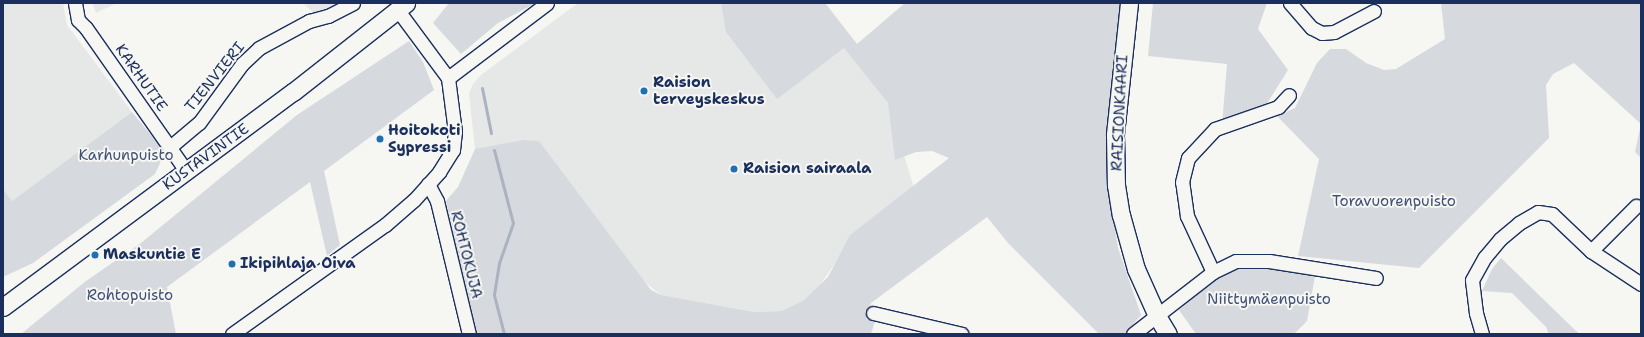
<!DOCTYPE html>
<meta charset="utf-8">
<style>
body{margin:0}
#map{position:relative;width:1644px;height:337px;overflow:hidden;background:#f6f6f2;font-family:"Shantell Sans",sans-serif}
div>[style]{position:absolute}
.built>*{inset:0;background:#e6e7e7}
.green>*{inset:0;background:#d6d9dd}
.stream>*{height:3px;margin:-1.5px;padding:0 1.5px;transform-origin:1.5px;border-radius:1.5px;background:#abb2c0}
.roads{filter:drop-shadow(1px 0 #1b2f5e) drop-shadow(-1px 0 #1b2f5e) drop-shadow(0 1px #1b2f5e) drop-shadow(0 -1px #1b2f5e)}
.minor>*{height:13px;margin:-6.5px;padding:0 6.5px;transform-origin:6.5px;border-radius:6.5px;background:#f6f6f2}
.major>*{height:17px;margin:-8.5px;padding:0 8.5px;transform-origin:8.5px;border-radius:8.5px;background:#f6f6f2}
.dots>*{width:11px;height:11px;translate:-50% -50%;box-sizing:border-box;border:2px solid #f6f6f2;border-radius:50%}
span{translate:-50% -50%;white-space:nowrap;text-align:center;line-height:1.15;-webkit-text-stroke:4px #f6f6f2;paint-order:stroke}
.street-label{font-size:15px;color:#1b2f5e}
.poi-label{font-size:15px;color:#1b2f5e;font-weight:700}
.left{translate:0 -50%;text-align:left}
.park-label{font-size:15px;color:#405177}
.frame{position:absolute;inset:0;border:4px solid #1b2f5e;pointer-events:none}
</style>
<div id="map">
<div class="built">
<i style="clip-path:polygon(3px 3px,63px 3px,67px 25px,132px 112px,12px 201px,3px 189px)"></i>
<i style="clip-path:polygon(92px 3px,117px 3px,96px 13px)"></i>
<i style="clip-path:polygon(303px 3px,365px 3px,325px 24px)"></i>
<i style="clip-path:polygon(578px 3px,825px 3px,857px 45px,888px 103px,914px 188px,850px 235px,843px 252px,817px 289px,804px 300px,782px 311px,754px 312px,661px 295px,482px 150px,475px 149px,469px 94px,473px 84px,481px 75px)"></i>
</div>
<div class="green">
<i style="clip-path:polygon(449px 3px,536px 3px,498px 23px,461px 54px,433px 23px)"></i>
<i style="clip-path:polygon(721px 3px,825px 3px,857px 44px,905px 3px,1122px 3px,1106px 144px,1107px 179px,1118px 248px,1141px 315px,1125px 334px,1099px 334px,1008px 243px,987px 217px,871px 303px,866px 319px,875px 321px,871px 334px,474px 334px,446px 201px,458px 187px,475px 149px,524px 140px,539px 141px,651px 290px,661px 295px,754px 312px,782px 311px,804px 300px,828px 277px,850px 235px,949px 158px,932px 151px,916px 152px,895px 160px,888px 103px,844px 48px,777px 99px,726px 32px)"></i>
<i style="clip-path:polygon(1153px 3px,1267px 3px,1258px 29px,1288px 70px,1266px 105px,1222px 125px,1227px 64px,1148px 56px)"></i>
<i style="clip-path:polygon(1441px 3px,1641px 3px,1641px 158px,1635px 152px,1641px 124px,1574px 63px,1553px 74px,1546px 85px,1549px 138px,1419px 268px,1298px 256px,1319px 159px,1277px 116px,1295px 108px,1317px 63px,1330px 49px,1346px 49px,1366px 63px,1384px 70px,1396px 69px,1445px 39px)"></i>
<i style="clip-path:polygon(409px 41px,423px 62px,434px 90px,324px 171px,340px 245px,327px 256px,310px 182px,167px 287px,176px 334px,21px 334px,86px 281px,141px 243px,297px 115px)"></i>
<i style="clip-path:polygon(132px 112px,160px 146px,161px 161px,155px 174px,33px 263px,3px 277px,3px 189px,12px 201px)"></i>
<i style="clip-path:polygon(1501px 258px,1576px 331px,1580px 334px,1549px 334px,1546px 327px,1512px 293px,1482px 291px,1492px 269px)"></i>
<i style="clip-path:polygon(1239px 266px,1272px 266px,1315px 276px,1307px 321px,1294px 334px,1196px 334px,1179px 310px,1221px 273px)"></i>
</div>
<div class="stream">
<i style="left:482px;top:88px;width:46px;rotate:78.7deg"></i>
<i style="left:494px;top:150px;width:75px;rotate:75.4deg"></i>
<i style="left:513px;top:223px;width:42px;rotate:109.3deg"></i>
<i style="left:499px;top:263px;width:32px;rotate:99deg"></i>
<i style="left:494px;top:295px;width:40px;rotate:75.6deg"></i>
</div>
<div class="roads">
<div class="minor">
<i style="left:75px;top:3px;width:17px;rotate:80deg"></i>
<i style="left:78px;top:20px;width:11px;rotate:45deg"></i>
<i style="left:86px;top:28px;width:174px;rotate:55deg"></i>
<i style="left:1290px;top:3px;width:33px;rotate:49deg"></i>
<i style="left:1312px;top:28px;width:11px;rotate:27deg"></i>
<i style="left:1322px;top:33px;width:12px;rotate:-5deg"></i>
<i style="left:1334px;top:32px;width:45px;rotate:-27.7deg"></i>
<i style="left:448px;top:78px;width:124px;rotate:-37.1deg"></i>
<i style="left:170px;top:147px;width:38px;rotate:-40deg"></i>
<i style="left:199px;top:123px;width:73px;rotate:-53.9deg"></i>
<i style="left:242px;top:64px;width:23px;rotate:-43deg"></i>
<i style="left:259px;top:48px;width:57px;rotate:-28.4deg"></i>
<i style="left:309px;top:21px;width:20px;rotate:-15deg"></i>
<i style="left:328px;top:16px;width:28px;rotate:-27deg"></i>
<i style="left:428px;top:184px;width:19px;rotate:62deg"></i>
<i style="left:437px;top:201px;width:137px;rotate:76.5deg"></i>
<i style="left:1591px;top:251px;width:64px;rotate:-45deg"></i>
<i style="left:1213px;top:272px;width:62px;rotate:-114.9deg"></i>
<i style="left:1187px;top:216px;width:34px;rotate:-98deg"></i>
<i style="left:1182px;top:182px;width:25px;rotate:-76deg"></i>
<i style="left:1188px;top:158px;width:40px;rotate:-47deg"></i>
<i style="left:1215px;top:129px;width:67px;rotate:-19.2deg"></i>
<i style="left:1278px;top:107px;width:16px;rotate:-47deg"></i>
<i style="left:873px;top:313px;width:91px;rotate:13.3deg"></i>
<i style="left:232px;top:334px;width:188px;rotate:-35.5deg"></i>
<i style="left:385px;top:225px;width:38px;rotate:-41deg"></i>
<i style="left:414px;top:200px;width:38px;rotate:-48deg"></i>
<i style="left:439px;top:172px;width:26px;rotate:-58deg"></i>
<i style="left:453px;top:150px;width:18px;rotate:-84deg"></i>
<i style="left:455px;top:132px;width:54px;rotate:-97.4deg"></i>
<i style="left:448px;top:78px;width:86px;rotate:-126.5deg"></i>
<i style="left:1133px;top:334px;width:101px;rotate:-37.8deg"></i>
<i style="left:1213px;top:272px;width:25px;rotate:-26deg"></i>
<i style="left:1236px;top:261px;width:33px"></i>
<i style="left:1269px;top:261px;width:108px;rotate:9deg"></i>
<i style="left:1482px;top:334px;width:22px;rotate:-106deg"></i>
<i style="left:1476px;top:313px;width:33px;rotate:-97deg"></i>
<i style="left:1472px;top:280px;width:26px;rotate:-61deg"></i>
<i style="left:1485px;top:257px;width:23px;rotate:-50deg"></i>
<i style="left:1500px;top:239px;width:25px;rotate:-40deg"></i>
<i style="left:1519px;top:223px;width:22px;rotate:-30deg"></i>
<i style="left:1538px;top:212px;width:14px;rotate:8deg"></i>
<i style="left:1552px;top:214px;width:54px;rotate:43.5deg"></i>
<i style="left:1591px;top:251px;width:60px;rotate:33.4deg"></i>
</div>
<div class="major">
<i style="left:1129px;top:3px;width:133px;rotate:96.1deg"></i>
<i style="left:1115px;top:135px;width:50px;rotate:88.9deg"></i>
<i style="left:1116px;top:185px;width:30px;rotate:81deg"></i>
<i style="left:1121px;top:215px;width:56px;rotate:74.5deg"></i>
<i style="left:1136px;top:269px;width:51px;rotate:65.9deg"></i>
<i style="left:1157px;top:316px;width:21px;rotate:59deg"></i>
<i style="left:3px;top:307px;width:361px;rotate:-36.6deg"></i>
<i style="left:293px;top:92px;width:144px;rotate:-38.2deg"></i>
</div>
</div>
<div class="dots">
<i style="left:644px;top:91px;background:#1f6fb2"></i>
<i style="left:380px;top:139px;background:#1f6fb2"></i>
<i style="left:734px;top:169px;background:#1f6fb2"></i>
<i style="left:95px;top:255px;background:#1f6fb2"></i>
<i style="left:232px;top:264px;background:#1f6fb2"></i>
</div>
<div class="street-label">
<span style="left:215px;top:77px;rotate:-51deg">TIENVIERI</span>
<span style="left:141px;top:78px;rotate:55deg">KARHUTIE</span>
<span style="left:1120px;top:113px;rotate:-87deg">RAISIONKAARI</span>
<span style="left:206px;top:157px;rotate:-36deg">KUSTAVINTIE</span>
<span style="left:466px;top:255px;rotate:76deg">ROHTOKUJA</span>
</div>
<div class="poi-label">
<span class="left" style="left:653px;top:91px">Raision<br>terveyskeskus</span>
<span class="left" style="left:388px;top:139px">Hoitokoti<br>Sypressi</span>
<span class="left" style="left:743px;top:169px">Raision sairaala</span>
<span class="left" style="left:103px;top:255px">Maskuntie E</span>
<span class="left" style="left:240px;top:264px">Ikipihlaja Oiva</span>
</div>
<div class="park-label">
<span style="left:126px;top:156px">Karhunpuisto</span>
<span style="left:1394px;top:202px">Toravuorenpuisto</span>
<span style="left:130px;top:296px">Rohtopuisto</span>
<span style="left:1269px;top:300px">Niittymäenpuisto</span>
</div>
<div class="frame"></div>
</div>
